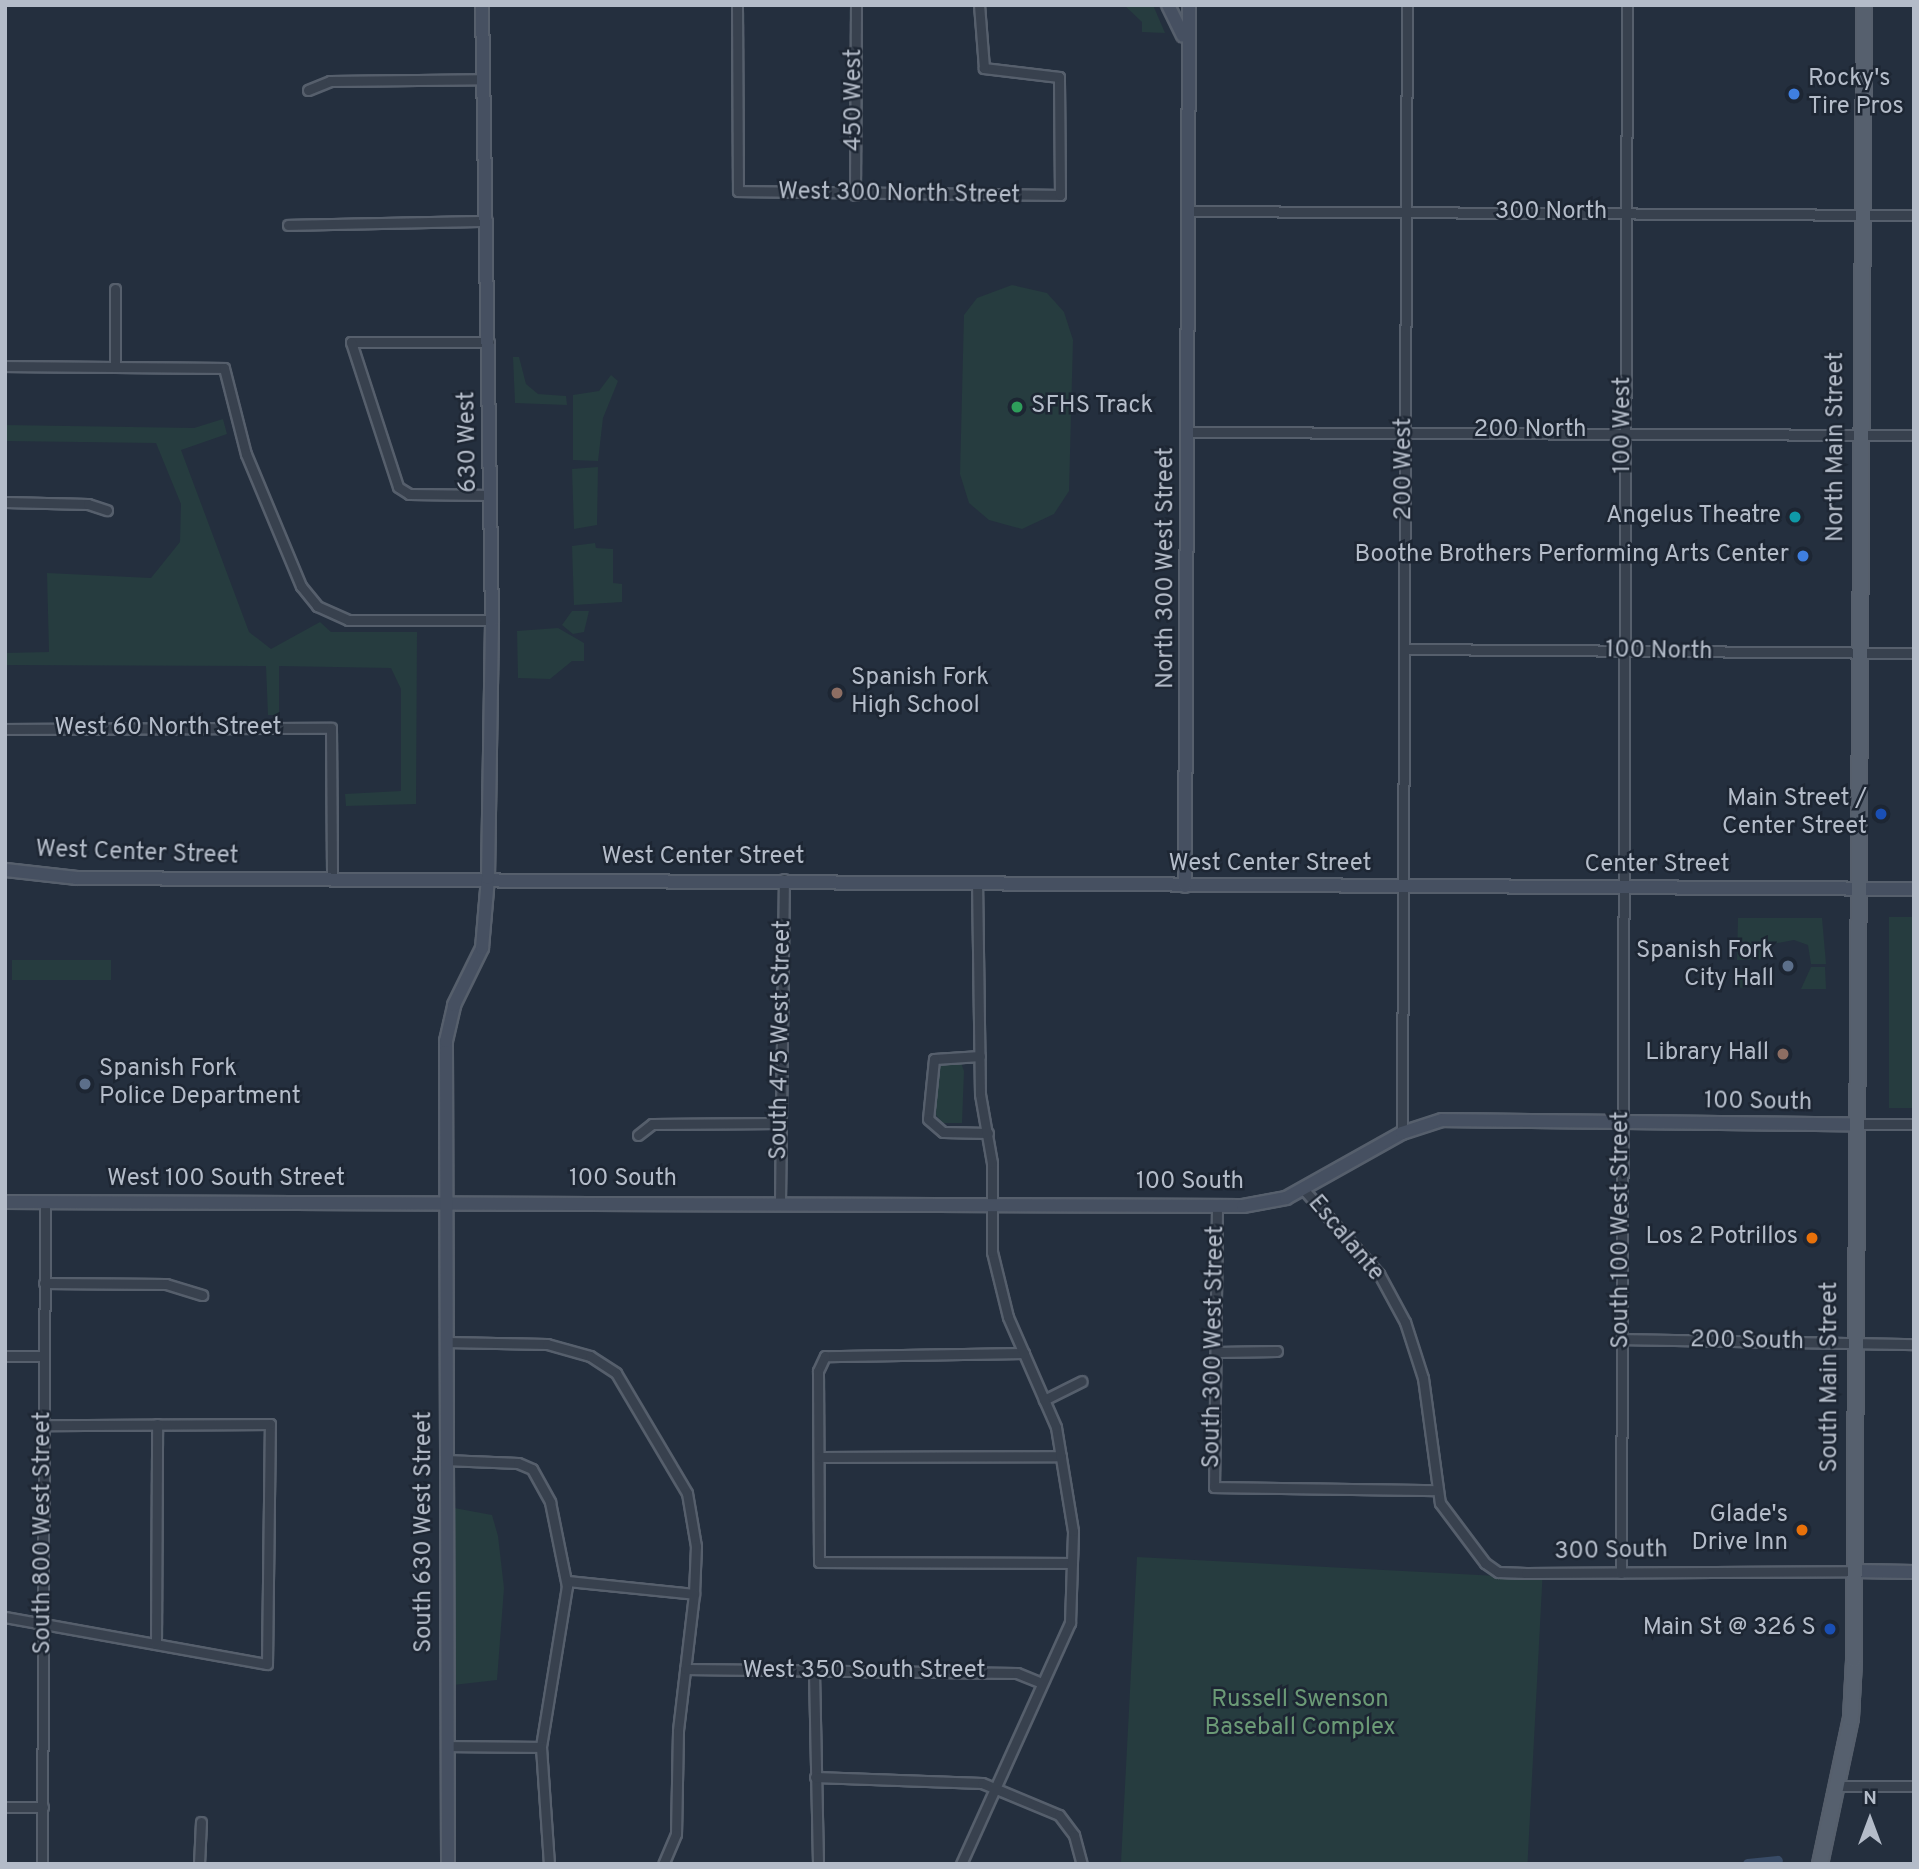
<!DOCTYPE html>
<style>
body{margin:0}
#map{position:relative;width:1919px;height:1869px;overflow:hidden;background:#242f3e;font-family:Overpass,sans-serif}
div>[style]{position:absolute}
.green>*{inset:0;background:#263c3f;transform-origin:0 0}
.round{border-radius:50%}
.canal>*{height:10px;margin:-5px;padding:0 5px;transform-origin:5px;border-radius:5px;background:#394c67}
.roads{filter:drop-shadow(2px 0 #565f6c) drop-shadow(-2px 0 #565f6c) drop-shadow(0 2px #565f6c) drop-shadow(0 -2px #565f6c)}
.street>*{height:9px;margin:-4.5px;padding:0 4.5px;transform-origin:4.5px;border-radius:4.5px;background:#38414e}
.secondary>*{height:12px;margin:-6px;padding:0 6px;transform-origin:6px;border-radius:6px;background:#465061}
.primary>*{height:14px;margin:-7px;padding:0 7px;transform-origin:7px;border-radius:7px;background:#56606e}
.dots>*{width:19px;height:19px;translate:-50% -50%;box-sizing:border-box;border:4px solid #1d2633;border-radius:50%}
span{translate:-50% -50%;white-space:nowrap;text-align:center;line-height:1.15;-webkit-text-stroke:5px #1d2633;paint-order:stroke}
.poi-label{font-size:24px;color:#b4bcc9}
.left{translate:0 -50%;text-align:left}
.right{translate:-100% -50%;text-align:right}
.street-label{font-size:24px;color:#b4bcc9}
.park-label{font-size:24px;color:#6b9a76}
.frame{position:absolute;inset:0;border:7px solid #b4bcc9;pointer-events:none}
.north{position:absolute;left:1835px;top:1785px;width:70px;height:70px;-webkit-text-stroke:5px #1d2633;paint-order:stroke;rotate:0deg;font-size:19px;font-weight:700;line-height:28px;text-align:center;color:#b4bcc9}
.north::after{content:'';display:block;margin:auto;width:24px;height:32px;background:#b4bcc9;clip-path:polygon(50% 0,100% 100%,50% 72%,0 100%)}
</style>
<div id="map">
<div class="green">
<i style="clip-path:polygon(1124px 5px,1153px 5px,1165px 33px,1142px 32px,1142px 22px)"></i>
<i style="clip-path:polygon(1012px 285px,1047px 293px,1064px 312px,1073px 340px,1069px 491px,1054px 514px,1022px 529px,989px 520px,969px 503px,960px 474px,964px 315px,977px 298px)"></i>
<i style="clip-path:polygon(513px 357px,519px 357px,526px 384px,538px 394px,566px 396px,567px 405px,515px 403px)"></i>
<i style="clip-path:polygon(611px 375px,618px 381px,603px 418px,598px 461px,573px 460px,573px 395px,599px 391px)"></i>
<i style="clip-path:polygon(223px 419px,227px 434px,181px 450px,249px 632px,271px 649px,320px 622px,331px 632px,417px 632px,416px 804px,346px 806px,345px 794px,401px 791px,401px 689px,391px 668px,279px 666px,279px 715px,268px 715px,266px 666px,5px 665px,5px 653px,49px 652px,47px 573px,151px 578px,180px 542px,181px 504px,156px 443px,5px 441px,5px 425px,194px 428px)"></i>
<i style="clip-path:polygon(598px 467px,597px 525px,574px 529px,572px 469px)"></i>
<i style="clip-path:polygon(595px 543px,596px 548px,613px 549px,613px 583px,622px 584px,622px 602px,574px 605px,572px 546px)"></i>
<i style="clip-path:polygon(572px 611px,589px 611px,584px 632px,573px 634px,562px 625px)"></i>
<i style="clip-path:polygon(558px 628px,584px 643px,584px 661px,572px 661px,550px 679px,518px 678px,517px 631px)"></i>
<i style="left:1889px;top:917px;width:25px;height:191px"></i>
<i style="clip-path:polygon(1738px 918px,1822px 918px,1826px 964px,1811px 964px,1808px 945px,1794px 940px,1767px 945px,1766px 959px,1737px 960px)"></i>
<i style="left:12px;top:960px;width:99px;height:20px"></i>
<i style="clip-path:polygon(1811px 967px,1825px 967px,1826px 989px,1801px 989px)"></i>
<i class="round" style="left:1735px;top:972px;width:16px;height:16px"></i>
<i style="clip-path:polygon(944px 1063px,961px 1063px,964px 1071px,962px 1123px,943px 1123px,936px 1115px,936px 1070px)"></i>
<i style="clip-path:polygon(454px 1508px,492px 1515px,498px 1536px,504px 1588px,497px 1680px,453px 1685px)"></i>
<i style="left:1137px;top:1557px;width:406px;height:307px;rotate:3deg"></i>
</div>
<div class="canal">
<i style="left:1748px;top:1864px;width:30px;rotate:-6deg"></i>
</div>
<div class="roads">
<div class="street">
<i style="left:737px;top:5px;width:186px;rotate:89.7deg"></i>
<i style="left:738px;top:191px;width:322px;rotate:0.7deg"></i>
<i style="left:1060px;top:195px;width:118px;rotate:-90.5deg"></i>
<i style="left:1059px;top:77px;width:76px;rotate:-173.2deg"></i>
<i style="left:984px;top:68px;width:63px;rotate:-94.5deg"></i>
<i style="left:308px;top:90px;width:24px;rotate:-22deg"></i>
<i style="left:330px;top:81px;width:153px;rotate:-0.7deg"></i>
<i style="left:855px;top:195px;width:190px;rotate:-89.7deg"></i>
<i style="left:1188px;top:211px;width:726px;rotate:0.32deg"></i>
<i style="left:288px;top:225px;width:199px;rotate:-1.2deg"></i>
<i style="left:115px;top:289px;width:78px;rotate:90deg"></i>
<i style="left:489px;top:342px;width:138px;rotate:180deg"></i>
<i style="left:351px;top:342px;width:152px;rotate:72deg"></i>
<i style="left:398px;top:487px;width:13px;rotate:32deg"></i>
<i style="left:409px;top:494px;width:82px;rotate:0.7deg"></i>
<i style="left:5px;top:366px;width:219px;rotate:0.5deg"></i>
<i style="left:224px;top:368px;width:89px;rotate:75.7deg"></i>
<i style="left:246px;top:454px;width:143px;rotate:67.4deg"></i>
<i style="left:301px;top:586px;width:26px;rotate:51deg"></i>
<i style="left:317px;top:606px;width:34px;rotate:24deg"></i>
<i style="left:348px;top:620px;width:144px"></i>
<i style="left:1189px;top:432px;width:725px;rotate:0.24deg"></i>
<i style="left:5px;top:502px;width:83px;rotate:1.4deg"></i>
<i style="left:88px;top:504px;width:20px;rotate:18deg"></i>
<i style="left:1405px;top:649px;width:509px;rotate:0.45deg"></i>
<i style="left:5px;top:729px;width:326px;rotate:-0.2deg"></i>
<i style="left:331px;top:728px;width:151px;rotate:89.6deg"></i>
<i style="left:980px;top:1056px;width:46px;rotate:176.3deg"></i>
<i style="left:934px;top:1059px;width:60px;rotate:95.7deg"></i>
<i style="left:928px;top:1119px;width:20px;rotate:41deg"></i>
<i style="left:943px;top:1132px;width:45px;rotate:1.3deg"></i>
<i style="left:1856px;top:1124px;width:58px"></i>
<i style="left:1402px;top:1133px;width:1128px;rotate:-89.75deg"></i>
<i style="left:638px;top:1135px;width:18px;rotate:-38deg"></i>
<i style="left:652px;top:1124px;width:129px;rotate:-0.4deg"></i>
<i style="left:1304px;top:1190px;width:113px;rotate:48.2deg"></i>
<i style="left:1379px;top:1274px;width:55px;rotate:61.6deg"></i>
<i style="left:1405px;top:1322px;width:59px;rotate:72.2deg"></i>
<i style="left:1423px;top:1378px;width:126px;rotate:82.3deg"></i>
<i style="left:1440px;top:1503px;width:75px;rotate:53.1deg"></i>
<i style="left:1485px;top:1563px;width:16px;rotate:35deg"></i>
<i style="left:1498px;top:1572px;width:28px;rotate:2deg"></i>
<i style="left:1526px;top:1573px;width:328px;rotate:-0.3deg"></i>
<i style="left:780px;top:1202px;width:323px;rotate:-89.3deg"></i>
<i style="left:1217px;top:1206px;width:281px;rotate:90.6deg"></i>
<i style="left:1214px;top:1487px;width:222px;rotate:0.8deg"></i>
<i style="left:44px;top:1283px;width:122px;rotate:0.5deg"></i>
<i style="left:166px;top:1284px;width:38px;rotate:17deg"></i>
<i style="left:1621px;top:1339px;width:293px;rotate:1deg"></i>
<i style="left:446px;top:1342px;width:101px;rotate:1.1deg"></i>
<i style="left:547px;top:1344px;width:45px;rotate:15.6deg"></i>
<i style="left:590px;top:1356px;width:31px;rotate:33deg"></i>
<i style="left:616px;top:1373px;width:139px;rotate:59.4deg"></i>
<i style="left:687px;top:1493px;width:54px;rotate:80.4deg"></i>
<i style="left:696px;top:1546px;width:48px;rotate:92.4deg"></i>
<i style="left:694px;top:1594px;width:138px;rotate:96.7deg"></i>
<i style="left:678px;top:1731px;width:103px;rotate:91.1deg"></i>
<i style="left:676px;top:1834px;width:33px;rotate:113deg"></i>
<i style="left:1217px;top:1352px;width:60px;rotate:-1deg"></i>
<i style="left:1024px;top:1353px;width:199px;rotate:179.1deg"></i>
<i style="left:825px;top:1356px;width:17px;rotate:115deg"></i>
<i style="left:818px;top:1371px;width:191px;rotate:89.7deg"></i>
<i style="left:819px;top:1562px;width:253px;rotate:0.2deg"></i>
<i style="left:5px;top:1356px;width:38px"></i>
<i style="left:1044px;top:1400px;width:42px;rotate:-26.6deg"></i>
<i style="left:820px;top:1457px;width:241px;rotate:-0.2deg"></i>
<i style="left:445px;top:1460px;width:73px;rotate:2.4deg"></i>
<i style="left:518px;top:1463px;width:15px;rotate:23deg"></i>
<i style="left:532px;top:1469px;width:38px;rotate:61deg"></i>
<i style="left:550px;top:1502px;width:86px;rotate:78.6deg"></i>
<i style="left:567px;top:1586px;width:163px;rotate:99.2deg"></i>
<i style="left:541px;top:1747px;width:117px;rotate:86.1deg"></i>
<i style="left:1621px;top:1573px;width:1568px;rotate:-89.78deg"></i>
<i style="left:567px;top:1581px;width:128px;rotate:5.8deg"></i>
<i style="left:5px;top:1617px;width:266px;rotate:10.2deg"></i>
<i style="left:267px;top:1664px;width:240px;rotate:-89.3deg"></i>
<i style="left:270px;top:1424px;width:226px;rotate:179.7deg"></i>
<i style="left:156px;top:1644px;width:220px;rotate:-89.7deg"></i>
<i style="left:685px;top:1669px;width:332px;rotate:0.7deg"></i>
<i style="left:1017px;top:1673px;width:27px;rotate:22deg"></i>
<i style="left:814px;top:1672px;width:192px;rotate:88.8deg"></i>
<i style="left:446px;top:1746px;width:95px;rotate:0.6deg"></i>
<i style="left:815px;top:1777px;width:167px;rotate:2.1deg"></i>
<i style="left:982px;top:1783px;width:83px;rotate:22.6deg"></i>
<i style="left:1059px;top:1815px;width:25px;rotate:53deg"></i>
<i style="left:1074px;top:1835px;width:30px;rotate:75deg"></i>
<i style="left:1837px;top:1786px;width:77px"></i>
<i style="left:5px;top:1807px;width:38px"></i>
<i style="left:42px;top:1864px;width:662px;rotate:-89.74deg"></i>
<i style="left:199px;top:1864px;width:42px;rotate:-87.3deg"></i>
<i style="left:961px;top:1864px;width:265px;rotate:-65.7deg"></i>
<i style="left:1070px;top:1623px;width:92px;rotate:-88.1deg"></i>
<i style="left:1073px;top:1531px;width:105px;rotate:-99.3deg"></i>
<i style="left:1056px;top:1427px;width:120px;rotate:-113.6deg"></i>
<i style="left:1008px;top:1317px;width:67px;rotate:-103.8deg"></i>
<i style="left:992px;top:1252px;width:89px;rotate:-90deg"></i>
<i style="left:992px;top:1163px;width:70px;rotate:-99.9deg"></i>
<i style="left:980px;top:1094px;width:212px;rotate:-90.8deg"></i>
</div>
<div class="secondary">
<i style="left:1168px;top:5px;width:34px;rotate:64deg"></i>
<i style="left:5px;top:870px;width:71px;rotate:6.4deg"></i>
<i style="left:76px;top:878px;width:1838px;rotate:0.34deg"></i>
<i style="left:1185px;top:886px;width:881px;rotate:-89.74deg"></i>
<i style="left:5px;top:1202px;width:1238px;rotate:0.19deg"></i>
<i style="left:1243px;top:1206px;width:44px;rotate:-10.5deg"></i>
<i style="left:1286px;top:1198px;width:133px;rotate:-29.3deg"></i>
<i style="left:1402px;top:1133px;width:42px;rotate:-18deg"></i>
<i style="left:1442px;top:1120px;width:414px;rotate:0.6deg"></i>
<i style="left:1854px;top:1571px;width:60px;rotate:1deg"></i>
<i style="left:448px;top:1864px;width:823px;rotate:-90.14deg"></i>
<i style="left:446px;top:1041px;width:37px;rotate:-77deg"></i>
<i style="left:454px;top:1005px;width:64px;rotate:-63.8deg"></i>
<i style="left:482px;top:948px;width:70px;rotate:-85.1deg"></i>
<i style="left:488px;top:878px;width:258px;rotate:-89.1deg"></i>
<i style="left:492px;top:620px;width:615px;rotate:-90.93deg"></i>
</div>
<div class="primary">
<i style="left:1820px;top:1864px;width:149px;rotate:-78deg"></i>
<i style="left:1851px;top:1718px;width:58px;rotate:-87deg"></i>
<i style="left:1854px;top:1660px;width:1655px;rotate:-89.65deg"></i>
</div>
</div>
<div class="dots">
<i style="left:1794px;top:94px;background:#3f7fe0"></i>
<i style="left:1017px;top:407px;background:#2e9e5b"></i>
<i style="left:1795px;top:517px;background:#0f9aa8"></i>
<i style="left:1803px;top:556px;background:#3f7fe0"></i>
<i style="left:837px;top:693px;background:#8d6e63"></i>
<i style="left:1881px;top:814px;background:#1a4fb4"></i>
<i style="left:1788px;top:966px;background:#5c6f8a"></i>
<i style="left:1783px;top:1054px;background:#8d6e63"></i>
<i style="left:85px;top:1084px;background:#5c6f8a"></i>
<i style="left:1812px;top:1238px;background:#e8710a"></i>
<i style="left:1802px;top:1530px;background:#e8710a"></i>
<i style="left:1830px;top:1629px;background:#1a4fb4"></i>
</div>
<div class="poi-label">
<span class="left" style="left:1808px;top:94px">Rocky's<br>Tire Pros</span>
<span class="left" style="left:1031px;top:407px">SFHS Track</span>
<span class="right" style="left:1781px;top:517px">Angelus Theatre</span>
<span class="right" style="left:1789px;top:556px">Boothe Brothers Performing Arts Center</span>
<span class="left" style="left:851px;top:693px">Spanish Fork<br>High School</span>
<span class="right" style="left:1867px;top:814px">Main Street /<br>Center Street</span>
<span class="right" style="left:1774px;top:966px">Spanish Fork<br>City Hall</span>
<span class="right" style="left:1769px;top:1054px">Library Hall</span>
<span class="left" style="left:99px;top:1084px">Spanish Fork<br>Police Department</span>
<span class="right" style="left:1798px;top:1238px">Los 2 Potrillos</span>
<span class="right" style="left:1788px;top:1530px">Glade's<br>Drive Inn</span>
<span class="right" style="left:1816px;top:1629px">Main St @ 326 S</span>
</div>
<div class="street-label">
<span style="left:855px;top:100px;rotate:-90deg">450 West</span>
<span style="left:899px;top:195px;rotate:1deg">West 300 North Street</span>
<span style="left:1551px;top:213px">300 North</span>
<span style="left:1624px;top:425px;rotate:-90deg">100 West</span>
<span style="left:1530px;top:431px">200 North</span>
<span style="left:469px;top:442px;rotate:-91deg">630 West</span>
<span style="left:1837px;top:447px;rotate:-90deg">North Main Street</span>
<span style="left:1405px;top:469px;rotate:-90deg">200 West</span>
<span style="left:1167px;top:568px;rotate:-90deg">North 300 West Street</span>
<span style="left:1659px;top:652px;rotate:1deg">100 North</span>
<span style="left:168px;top:729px">West 60 North Street</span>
<span style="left:137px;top:854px;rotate:2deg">West Center Street</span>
<span style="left:703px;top:858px">West Center Street</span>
<span style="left:1270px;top:865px">West Center Street</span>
<span style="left:1657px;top:866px">Center Street</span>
<span style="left:782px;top:1040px;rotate:-89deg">South 475 West Street</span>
<span style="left:1758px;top:1103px;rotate:1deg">100 South</span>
<span style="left:226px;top:1180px">West 100 South Street</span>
<span style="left:623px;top:1180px">100 South</span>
<span style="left:1190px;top:1183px">100 South</span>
<span style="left:1622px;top:1230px;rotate:-90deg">South 100 West Street</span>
<span style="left:1345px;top:1239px;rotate:50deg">Escalante</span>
<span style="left:1747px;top:1342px;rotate:1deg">200 South</span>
<span style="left:1215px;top:1347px;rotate:-89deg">South 300 West Street</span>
<span style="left:1831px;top:1377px;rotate:-90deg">South Main Street</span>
<span style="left:425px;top:1532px;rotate:-90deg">South 630 West Street</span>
<span style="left:44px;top:1533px;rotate:-90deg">South 800 West Street</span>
<span style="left:1611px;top:1552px;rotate:-1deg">300 South</span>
<span style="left:864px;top:1672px">West 350 South Street</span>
</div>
<div class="park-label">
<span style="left:1300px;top:1715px">Russell Swenson<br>Baseball Complex</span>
</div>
<div class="frame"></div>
<div class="north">N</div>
</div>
